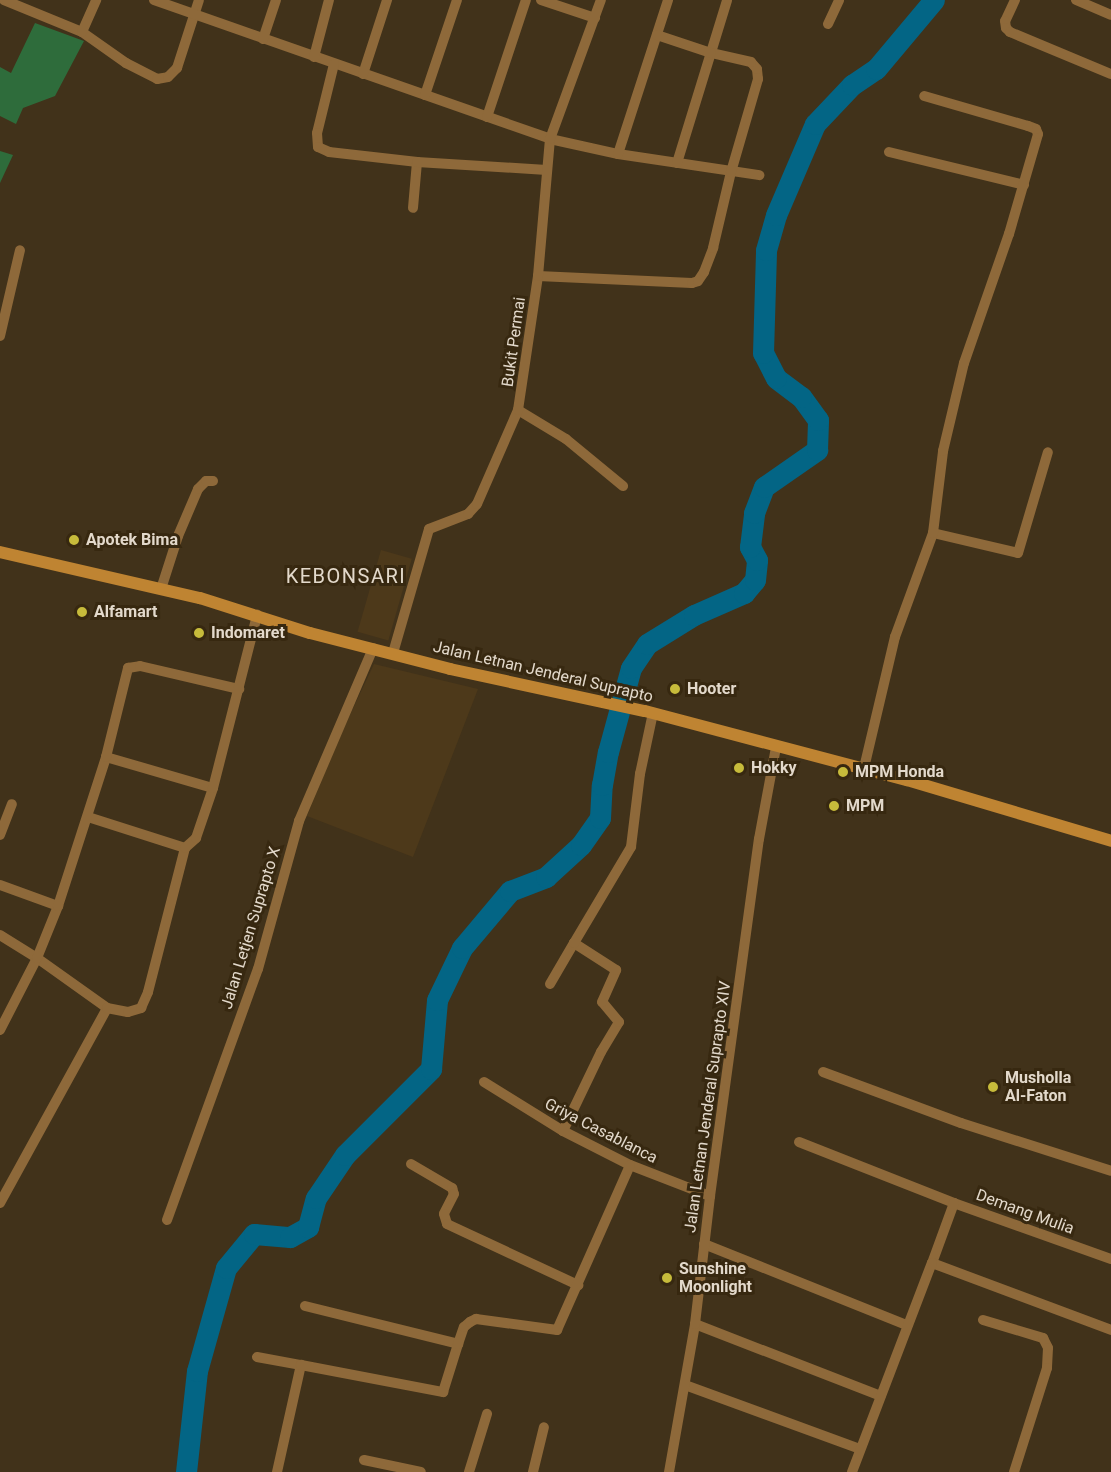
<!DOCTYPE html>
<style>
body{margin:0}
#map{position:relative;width:1111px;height:1472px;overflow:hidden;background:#41321a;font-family:Roboto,sans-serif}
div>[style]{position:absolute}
.built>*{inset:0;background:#4d391a;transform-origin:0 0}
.green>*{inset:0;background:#2e6c3b}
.river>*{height:21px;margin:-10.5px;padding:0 10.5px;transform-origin:10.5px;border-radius:10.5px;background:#036585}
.minor>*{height:10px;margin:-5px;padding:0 5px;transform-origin:5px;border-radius:5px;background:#8e693a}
.secondary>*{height:12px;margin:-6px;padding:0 6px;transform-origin:6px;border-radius:6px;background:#bf8432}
.dots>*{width:16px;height:16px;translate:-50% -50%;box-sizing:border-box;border:3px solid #372810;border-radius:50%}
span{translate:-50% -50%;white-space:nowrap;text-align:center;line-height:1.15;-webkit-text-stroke:6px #372810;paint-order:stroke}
.street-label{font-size:16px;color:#e3d9cb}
.poi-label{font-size:16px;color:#e3d9cb;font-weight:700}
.left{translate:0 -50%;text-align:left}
.quarter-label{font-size:20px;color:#e3d9cb;letter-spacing:1.5px}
</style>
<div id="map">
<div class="built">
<i style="left:381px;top:550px;width:32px;height:85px;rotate:16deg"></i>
<i style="clip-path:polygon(374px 664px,478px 689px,413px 857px,307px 816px,338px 740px)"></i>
</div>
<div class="green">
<i style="clip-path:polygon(35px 23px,84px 41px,55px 96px,23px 108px,16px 124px,0 116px,0 67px,11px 73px)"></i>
<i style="clip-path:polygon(0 151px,13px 155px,0 183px)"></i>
</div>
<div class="river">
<i style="left:186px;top:1472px;width:102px;rotate:-83.8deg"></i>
<i style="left:197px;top:1371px;width:107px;rotate:-74.3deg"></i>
<i style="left:226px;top:1268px;width:44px;rotate:-50.5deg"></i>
<i style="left:254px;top:1234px;width:36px;rotate:5deg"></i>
<i style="left:290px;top:1237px;width:21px;rotate:-29deg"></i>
<i style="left:308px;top:1227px;width:30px;rotate:-75deg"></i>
<i style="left:316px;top:1198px;width:52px;rotate:-56deg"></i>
<i style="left:345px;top:1155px;width:122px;rotate:-45deg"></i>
<i style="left:431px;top:1069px;width:69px;rotate:-85deg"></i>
<i style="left:437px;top:1000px;width:58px;rotate:-64.3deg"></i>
<i style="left:462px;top:948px;width:75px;rotate:-49.9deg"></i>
<i style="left:510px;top:891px;width:39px;rotate:-21deg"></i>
<i style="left:546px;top:877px;width:47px;rotate:-42.4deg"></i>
<i style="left:581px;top:845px;width:33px;rotate:-55deg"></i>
<i style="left:600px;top:818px;width:33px;rotate:-87deg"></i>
<i style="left:602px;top:785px;width:34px;rotate:-80deg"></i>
<i style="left:608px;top:752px;width:87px;rotate:-74.7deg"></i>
<i style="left:631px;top:668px;width:29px;rotate:-56deg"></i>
<i style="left:647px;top:644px;width:55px;rotate:-31.7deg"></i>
<i style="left:694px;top:615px;width:55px;rotate:-23.7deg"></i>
<i style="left:744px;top:593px;width:17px;rotate:-50deg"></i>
<i style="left:755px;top:580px;width:20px;rotate:-84deg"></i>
<i style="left:757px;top:560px;width:15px;rotate:-118deg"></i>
<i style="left:750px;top:547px;width:34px;rotate:-83deg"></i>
<i style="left:754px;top:513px;width:28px;rotate:-69deg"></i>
<i style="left:764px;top:487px;width:65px;rotate:-34.9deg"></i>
<i style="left:817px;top:450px;width:30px;rotate:-88deg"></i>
<i style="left:818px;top:420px;width:29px;rotate:-126deg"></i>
<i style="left:801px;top:397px;width:31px;rotate:-143deg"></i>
<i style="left:776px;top:378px;width:28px;rotate:-117deg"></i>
<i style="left:763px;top:353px;width:103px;rotate:-88.3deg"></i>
<i style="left:766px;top:250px;width:36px;rotate:-74deg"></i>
<i style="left:776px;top:215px;width:99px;rotate:-66.8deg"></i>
<i style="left:815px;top:124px;width:54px;rotate:-46.5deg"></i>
<i style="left:852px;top:85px;width:29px;rotate:-34deg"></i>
<i style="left:876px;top:69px;width:90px;rotate:-50deg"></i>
</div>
<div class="minor">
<i style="left:4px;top:0;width:84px;rotate:22.3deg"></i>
<i style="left:82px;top:32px;width:54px;rotate:35.2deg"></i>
<i style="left:126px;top:63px;width:35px;rotate:27deg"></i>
<i style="left:157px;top:79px;width:11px;rotate:-10deg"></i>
<i style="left:168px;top:77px;width:13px;rotate:-45deg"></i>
<i style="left:177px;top:68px;width:71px;rotate:-72.1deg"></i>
<i style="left:154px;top:0;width:420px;rotate:19.3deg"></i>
<i style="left:550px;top:139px;width:70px;rotate:12.4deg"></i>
<i style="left:618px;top:154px;width:143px;rotate:8.5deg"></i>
<i style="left:541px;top:0;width:57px;rotate:18.4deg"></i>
<i style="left:1015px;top:0;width:23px;rotate:115deg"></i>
<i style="left:1005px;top:21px;width:7px;rotate:82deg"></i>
<i style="left:1006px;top:28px;width:6px;rotate:45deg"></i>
<i style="left:1010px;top:32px;width:109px;rotate:22.6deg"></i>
<i style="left:1076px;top:0;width:38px;rotate:23deg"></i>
<i style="left:828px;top:24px;width:26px;rotate:-65deg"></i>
<i style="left:82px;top:32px;width:35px;rotate:-66deg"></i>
<i style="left:263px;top:39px;width:41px;rotate:-71.6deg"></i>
<i style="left:314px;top:57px;width:59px;rotate:-75.3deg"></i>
<i style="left:334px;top:64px;width:71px;rotate:103.8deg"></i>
<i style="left:317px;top:133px;width:14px;rotate:86deg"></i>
<i style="left:318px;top:147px;width:12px;rotate:24deg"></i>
<i style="left:329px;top:152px;width:89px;rotate:6.5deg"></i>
<i style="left:417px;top:162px;width:46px;rotate:95deg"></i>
<i style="left:363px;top:74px;width:78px;rotate:-72deg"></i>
<i style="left:425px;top:95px;width:100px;rotate:-71.4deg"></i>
<i style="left:487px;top:117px;width:123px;rotate:-71.6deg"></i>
<i style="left:889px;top:152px;width:139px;rotate:13.7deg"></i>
<i style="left:618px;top:154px;width:162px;rotate:-72deg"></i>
<i style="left:417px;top:162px;width:130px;rotate:3.5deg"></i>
<i style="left:677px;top:163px;width:170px;rotate:-72.9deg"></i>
<i style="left:538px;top:276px;width:154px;rotate:2.6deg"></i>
<i style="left:692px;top:283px;width:6px;rotate:-18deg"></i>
<i style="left:698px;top:281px;width:11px;rotate:-56deg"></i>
<i style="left:704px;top:272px;width:26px;rotate:-69deg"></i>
<i style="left:713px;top:248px;width:78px;rotate:-76.7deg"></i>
<i style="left:731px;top:172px;width:97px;rotate:-73.8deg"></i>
<i style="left:758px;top:79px;width:10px;rotate:-96deg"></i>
<i style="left:757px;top:69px;width:9px;rotate:-131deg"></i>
<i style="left:751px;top:62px;width:41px;rotate:-167.3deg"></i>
<i style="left:711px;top:53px;width:57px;rotate:-161.6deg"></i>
<i style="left:0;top:336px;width:88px;rotate:-76.9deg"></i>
<i style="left:518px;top:410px;width:56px;rotate:31.1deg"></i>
<i style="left:566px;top:439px;width:74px;rotate:39.5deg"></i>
<i style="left:933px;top:533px;width:87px;rotate:13.2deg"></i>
<i style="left:1018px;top:553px;width:105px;rotate:-73.5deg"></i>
<i style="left:161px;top:589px;width:56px;rotate:-72.2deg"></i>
<i style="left:178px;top:536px;width:51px;rotate:-66.9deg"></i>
<i style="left:198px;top:489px;width:11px;rotate:-45deg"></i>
<i style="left:206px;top:481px;width:7px"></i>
<i style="left:393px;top:653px;width:129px;rotate:-73.8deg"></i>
<i style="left:429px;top:529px;width:42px;rotate:-21deg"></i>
<i style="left:468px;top:514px;width:13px;rotate:-48deg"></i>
<i style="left:477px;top:504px;width:103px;rotate:-66.4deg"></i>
<i style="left:518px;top:410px;width:135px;rotate:-81.5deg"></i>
<i style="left:538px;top:276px;width:138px;rotate:-85deg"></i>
<i style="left:550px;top:139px;width:148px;rotate:-69.9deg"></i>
<i style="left:106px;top:757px;width:111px;rotate:16.2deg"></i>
<i style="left:864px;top:768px;width:135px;rotate:-76.7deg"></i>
<i style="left:895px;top:637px;width:111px;rotate:-69.9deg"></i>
<i style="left:933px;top:533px;width:83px;rotate:-83deg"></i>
<i style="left:943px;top:451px;width:90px;rotate:-76.6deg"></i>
<i style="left:964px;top:363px;width:137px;rotate:-70.8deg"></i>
<i style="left:1009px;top:234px;width:104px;rotate:-73.8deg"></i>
<i style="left:1038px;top:134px;width:5px;rotate:-112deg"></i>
<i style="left:1036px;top:129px;width:9px;rotate:-159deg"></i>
<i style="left:1028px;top:126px;width:108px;rotate:-163.9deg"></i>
<i style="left:88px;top:817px;width:102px;rotate:17.7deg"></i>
<i style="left:0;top:835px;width:33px;rotate:-69deg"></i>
<i style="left:0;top:885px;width:62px;rotate:19.9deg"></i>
<i style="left:0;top:935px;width:44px;rotate:31.9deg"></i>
<i style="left:37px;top:958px;width:86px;rotate:35.5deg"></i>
<i style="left:550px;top:984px;width:48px;rotate:-59.7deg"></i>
<i style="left:0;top:1030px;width:81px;rotate:-62.8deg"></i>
<i style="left:37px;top:958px;width:56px;rotate:-68deg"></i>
<i style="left:58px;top:906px;width:157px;rotate:-72.1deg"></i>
<i style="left:106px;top:757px;width:92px;rotate:-76.1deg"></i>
<i style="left:128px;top:668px;width:12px;rotate:-9deg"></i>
<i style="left:140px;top:666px;width:102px;rotate:13.1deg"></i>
<i style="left:823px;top:1072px;width:147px;rotate:20.3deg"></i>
<i style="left:961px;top:1123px;width:157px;rotate:17.7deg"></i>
<i style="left:484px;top:1082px;width:93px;rotate:31.8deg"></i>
<i style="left:563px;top:1131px;width:75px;rotate:26.9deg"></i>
<i style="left:630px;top:1165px;width:86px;rotate:21.2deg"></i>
<i style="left:563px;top:1131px;width:88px;rotate:-64.3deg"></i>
<i style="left:601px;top:1052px;width:35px;rotate:-59deg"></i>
<i style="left:619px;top:1022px;width:26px;rotate:-130deg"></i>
<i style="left:602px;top:1002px;width:35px;rotate:-66deg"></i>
<i style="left:616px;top:970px;width:50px;rotate:-147.3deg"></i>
<i style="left:574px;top:943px;width:112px;rotate:-59.3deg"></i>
<i style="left:631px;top:847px;width:74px;rotate:-83deg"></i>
<i style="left:640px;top:774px;width:62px;rotate:-78deg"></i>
<i style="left:799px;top:1142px;width:167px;rotate:21.5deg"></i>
<i style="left:411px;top:1164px;width:48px;rotate:30.3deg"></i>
<i style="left:452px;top:1188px;width:6px;rotate:72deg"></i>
<i style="left:454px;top:1194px;width:22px;rotate:117deg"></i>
<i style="left:444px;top:1214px;width:10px;rotate:73deg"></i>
<i style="left:447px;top:1224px;width:145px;rotate:25deg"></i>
<i style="left:0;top:1203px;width:222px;rotate:-61.2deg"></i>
<i style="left:107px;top:1008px;width:21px;rotate:11deg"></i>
<i style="left:128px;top:1012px;width:14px;rotate:-17deg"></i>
<i style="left:141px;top:1008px;width:17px;rotate:-66deg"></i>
<i style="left:148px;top:992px;width:149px;rotate:-75.6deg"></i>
<i style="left:185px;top:848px;width:15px;rotate:-42deg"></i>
<i style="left:196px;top:838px;width:53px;rotate:-71.2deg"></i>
<i style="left:213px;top:788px;width:179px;rotate:-75.7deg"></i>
<i style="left:167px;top:1220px;width:267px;rotate:-70.1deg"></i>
<i style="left:258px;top:969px;width:154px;rotate:-74.5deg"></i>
<i style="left:299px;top:821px;width:188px;rotate:-66.8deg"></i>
<i style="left:704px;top:1244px;width:219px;rotate:21.8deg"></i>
<i style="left:1111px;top:1259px;width:167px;rotate:-160.4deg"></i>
<i style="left:954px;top:1203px;width:64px;rotate:110.1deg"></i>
<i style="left:932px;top:1263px;width:191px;rotate:20.5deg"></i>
<i style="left:305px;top:1306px;width:158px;rotate:13.9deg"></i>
<i style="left:983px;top:1320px;width:63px;rotate:16.7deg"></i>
<i style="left:1043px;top:1338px;width:11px;rotate:63deg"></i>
<i style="left:1048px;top:1348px;width:20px;rotate:93deg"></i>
<i style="left:1047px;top:1368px;width:109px;rotate:107.6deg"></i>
<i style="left:695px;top:1324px;width:199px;rotate:21.2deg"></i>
<i style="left:257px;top:1357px;width:45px;rotate:10.3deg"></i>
<i style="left:685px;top:1385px;width:186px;rotate:20.1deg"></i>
<i style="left:364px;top:1460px;width:58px;rotate:11.9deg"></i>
<i style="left:277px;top:1472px;width:110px;rotate:-77.4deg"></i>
<i style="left:301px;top:1365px;width:145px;rotate:10.8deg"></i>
<i style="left:443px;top:1392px;width:50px;rotate:-72.6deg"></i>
<i style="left:458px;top:1344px;width:18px;rotate:-71deg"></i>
<i style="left:464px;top:1327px;width:8px;rotate:-40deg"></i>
<i style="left:470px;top:1322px;width:7px;rotate:-27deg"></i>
<i style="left:476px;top:1319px;width:82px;rotate:7.7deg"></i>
<i style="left:557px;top:1330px;width:180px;rotate:-66.1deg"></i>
<i style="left:469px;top:1472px;width:61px;rotate:-72.8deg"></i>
<i style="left:533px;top:1472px;width:46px;rotate:-76.3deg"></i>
<i style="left:669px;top:1472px;width:150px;rotate:-80deg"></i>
<i style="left:695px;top:1324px;width:129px;rotate:-83.3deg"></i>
<i style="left:710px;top:1196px;width:360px;rotate:-82.2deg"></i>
<i style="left:759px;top:839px;width:94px;rotate:-79.5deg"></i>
<i style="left:852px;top:1472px;width:224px;rotate:-69.1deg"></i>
</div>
<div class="secondary">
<i style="left:0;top:552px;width:205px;rotate:13deg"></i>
<i style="left:200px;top:598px;width:115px;rotate:17.7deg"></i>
<i style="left:310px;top:633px;width:145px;rotate:14.4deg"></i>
<i style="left:450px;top:669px;width:199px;rotate:12.2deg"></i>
<i style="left:645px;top:711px;width:271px;rotate:14.8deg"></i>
<i style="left:907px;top:780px;width:213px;rotate:16.6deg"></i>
</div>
<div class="dots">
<i style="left:74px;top:540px;background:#c7bb3b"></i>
<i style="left:82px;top:612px;background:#c7bb3b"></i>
<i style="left:199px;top:633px;background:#c7bb3b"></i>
<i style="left:675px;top:689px;background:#c7bb3b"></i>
<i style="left:739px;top:768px;background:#c7bb3b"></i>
<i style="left:843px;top:772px;background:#c7bb3b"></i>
<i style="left:834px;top:806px;background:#c7bb3b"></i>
<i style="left:993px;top:1087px;background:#c7bb3b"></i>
<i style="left:667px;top:1278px;background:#c7bb3b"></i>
</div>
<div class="street-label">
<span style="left:514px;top:342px;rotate:-82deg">Bukit Permai</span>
<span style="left:543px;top:672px;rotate:13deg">Jalan Letnan Jenderal Suprapto</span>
<span style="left:251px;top:928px;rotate:-73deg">Jalan Letjen Suprapto X</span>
<span style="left:708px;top:1107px;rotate:-82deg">Jalan Letnan Jenderal Suprapto XIV</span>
<span style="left:601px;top:1131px;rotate:27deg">Griya Casablanca</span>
<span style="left:1025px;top:1212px;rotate:20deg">Demang Mulia</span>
</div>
<div class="poi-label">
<span class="left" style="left:86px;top:540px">Apotek Bima</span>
<span class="left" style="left:94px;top:612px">Alfamart</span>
<span class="left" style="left:211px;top:633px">Indomaret</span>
<span class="left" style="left:687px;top:689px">Hooter</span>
<span class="left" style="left:751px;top:768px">Hokky</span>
<span class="left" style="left:855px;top:772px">MPM Honda</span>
<span class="left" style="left:846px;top:806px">MPM</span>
<span class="left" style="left:1005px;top:1087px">Musholla<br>Al-Faton</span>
<span class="left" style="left:679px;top:1278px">Sunshine<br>Moonlight</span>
</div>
<div class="quarter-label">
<span style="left:346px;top:576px">KEBONSARI</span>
</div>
</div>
